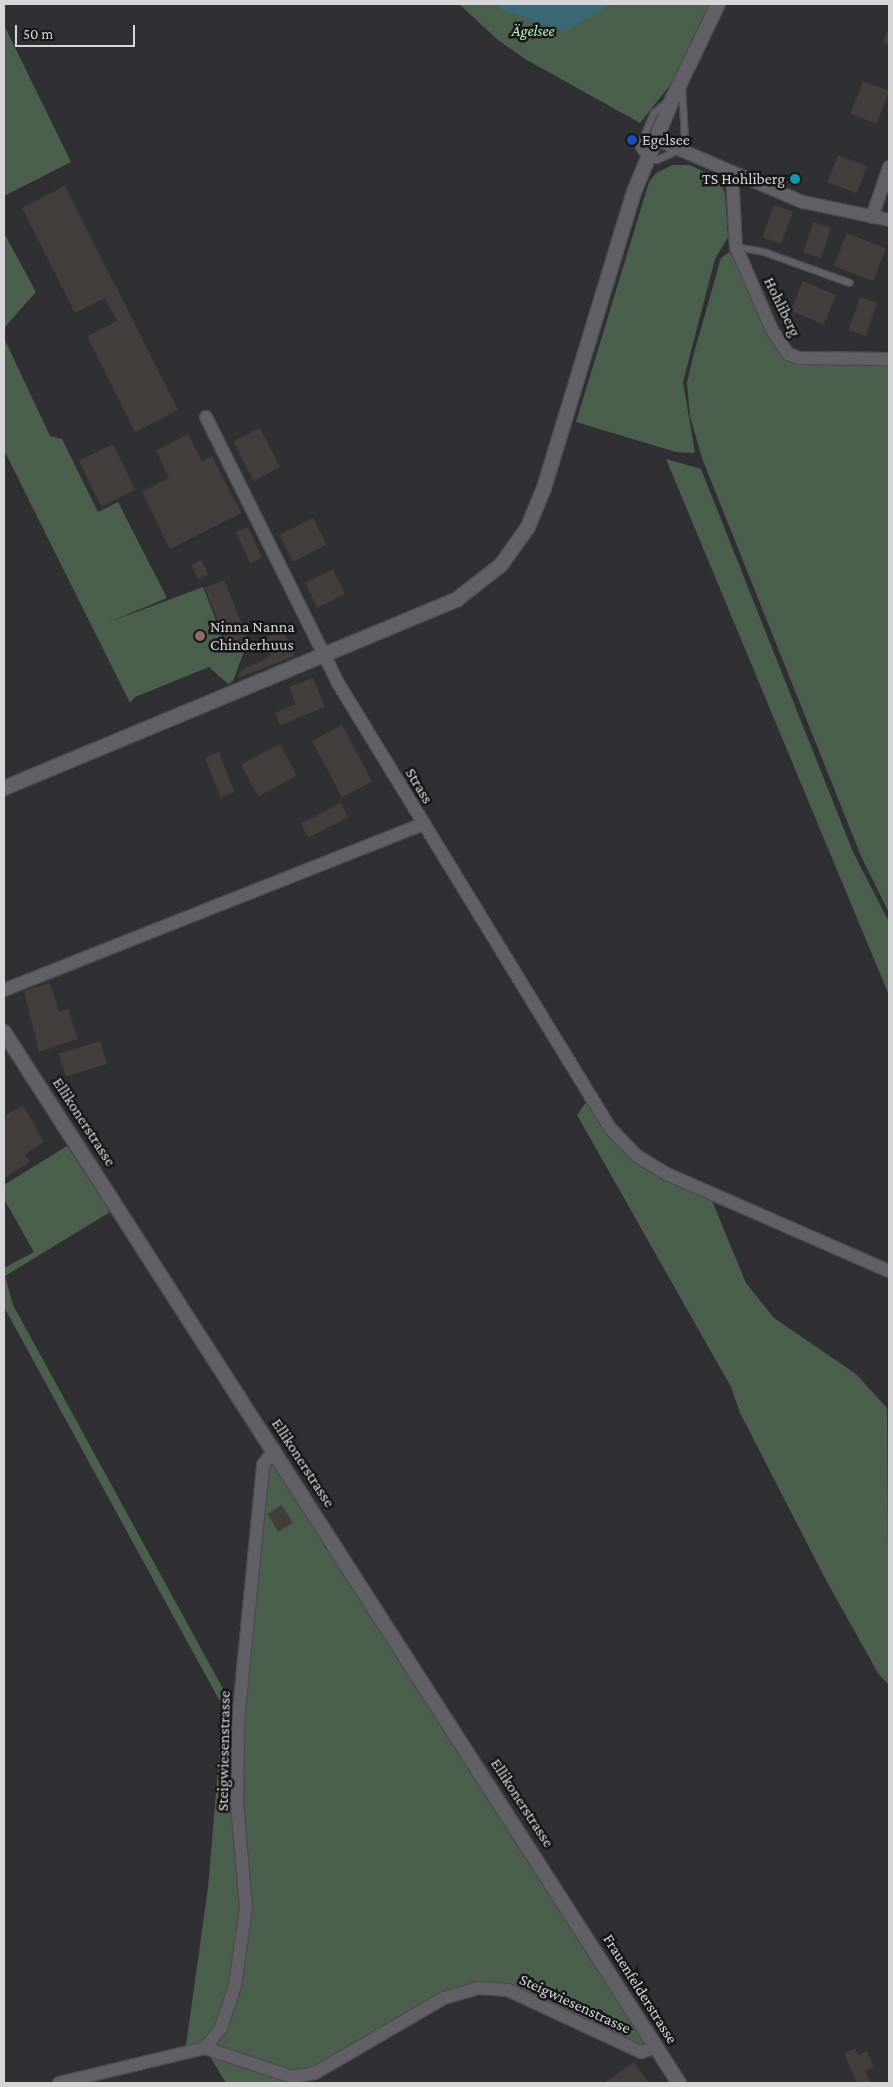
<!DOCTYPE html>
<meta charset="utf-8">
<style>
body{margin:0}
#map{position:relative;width:893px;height:2087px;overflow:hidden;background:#2f2f34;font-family:"Crimson Pro",serif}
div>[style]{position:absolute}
.green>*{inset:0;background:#4b5f4d}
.water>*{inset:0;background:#3a6976}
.building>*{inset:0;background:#433e3b;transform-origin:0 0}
.roads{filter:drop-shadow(1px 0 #4c4c51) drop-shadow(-1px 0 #4c4c51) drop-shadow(0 1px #4c4c51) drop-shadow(0 -1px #4c4c51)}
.service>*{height:6px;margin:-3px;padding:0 3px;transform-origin:3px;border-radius:3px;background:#606066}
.minor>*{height:12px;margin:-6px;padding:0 6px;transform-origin:6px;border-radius:6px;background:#606066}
.tertiary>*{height:14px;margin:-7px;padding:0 7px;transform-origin:7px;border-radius:7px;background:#606066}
.dots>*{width:14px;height:14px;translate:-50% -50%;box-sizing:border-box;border:2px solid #17171a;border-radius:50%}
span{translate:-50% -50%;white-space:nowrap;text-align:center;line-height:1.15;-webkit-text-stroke:5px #17171a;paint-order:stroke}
.park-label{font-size:16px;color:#b7eebf;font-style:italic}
.poi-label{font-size:16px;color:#d6d6d9}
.left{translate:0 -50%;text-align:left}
.right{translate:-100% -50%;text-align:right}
.street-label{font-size:16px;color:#d6d6d9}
.frame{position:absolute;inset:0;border:5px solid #d6d6d9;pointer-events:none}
.scale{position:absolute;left:15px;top:25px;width:120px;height:22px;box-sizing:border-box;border:2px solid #d6d6d9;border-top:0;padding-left:6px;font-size:15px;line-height:18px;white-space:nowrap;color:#d6d6d9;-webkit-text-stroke:4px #17171a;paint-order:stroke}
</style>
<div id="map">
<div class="green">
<i style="clip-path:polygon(459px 4px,711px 4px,675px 79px,640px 123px,525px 59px,498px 40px)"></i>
<i style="clip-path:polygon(4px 25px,71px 162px,4px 196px)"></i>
<i style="clip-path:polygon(673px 165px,690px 165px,712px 176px,717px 175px,725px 193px,728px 237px,715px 259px,683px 382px,695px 453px,676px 452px,576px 422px,649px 182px,656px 173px)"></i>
<i style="clip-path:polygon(4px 233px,36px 292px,4px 328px)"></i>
<i style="clip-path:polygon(736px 247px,788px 354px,889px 359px,889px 913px,861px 856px,702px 458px,690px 416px,687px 383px,694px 353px,721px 258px)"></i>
<i style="clip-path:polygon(4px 338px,50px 436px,62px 439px,98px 512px,118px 502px,167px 598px,107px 623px,203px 587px,226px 646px,249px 638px,233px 681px,228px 684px,209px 667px,135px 697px,130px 703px,4px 450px)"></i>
<i style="clip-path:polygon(666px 459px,701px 469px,853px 852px,889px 922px,889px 995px)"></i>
<i style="clip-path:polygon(591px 1095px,637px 1156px,710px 1196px,746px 1283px,774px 1318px,856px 1374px,887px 1408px,889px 1685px,878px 1673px,827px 1582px,740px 1413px,731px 1387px,577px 1115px)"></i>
<i style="clip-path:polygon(67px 1146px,110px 1212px,5px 1276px,13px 1305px,233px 1707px,223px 1707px,4px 1307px,4px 1268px,34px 1252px,4px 1199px,4px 1185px)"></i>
<i style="clip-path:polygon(274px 1450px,656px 2047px,649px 2051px,508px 1990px,444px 1998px,330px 2067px,292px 2077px,289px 2083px,226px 2083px,205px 2048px,185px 2052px,208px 1888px,223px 1710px,238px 1721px,263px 1465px)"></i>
</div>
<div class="water">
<i style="clip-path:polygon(496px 4px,612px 4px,564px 32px,503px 10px)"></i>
</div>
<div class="building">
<i style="clip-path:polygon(889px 26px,889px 45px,883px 42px)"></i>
<i style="left:863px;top:81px;width:28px;height:35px;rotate:21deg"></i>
<i style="left:838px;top:155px;width:31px;height:29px;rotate:21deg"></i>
<i style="clip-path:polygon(793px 174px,800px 178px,798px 184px,790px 180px)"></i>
<i style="clip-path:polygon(65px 186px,178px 410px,135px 432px,87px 336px,117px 321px,105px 298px,75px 313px,22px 208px)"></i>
<i style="left:774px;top:205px;width:20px;height:34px;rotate:20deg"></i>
<i style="left:813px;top:222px;width:19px;height:32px;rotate:18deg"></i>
<i style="left:847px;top:233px;width:42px;height:35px;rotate:22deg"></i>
<i style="left:803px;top:281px;width:36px;height:32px;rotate:23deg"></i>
<i style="left:860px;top:297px;width:18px;height:35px;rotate:19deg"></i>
<i style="left:260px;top:428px;width:44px;height:30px;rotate:63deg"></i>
<i style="clip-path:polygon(188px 434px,202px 461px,212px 456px,241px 513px,170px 549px,142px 492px,169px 478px,156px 451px)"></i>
<i style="left:113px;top:444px;width:51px;height:38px;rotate:64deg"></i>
<i style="left:313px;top:518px;width:30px;height:38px;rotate:63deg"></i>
<i style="left:248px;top:527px;width:34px;height:13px;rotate:66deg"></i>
<i style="left:201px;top:560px;width:16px;height:11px;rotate:63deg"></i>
<i style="left:333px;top:569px;width:28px;height:31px;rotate:64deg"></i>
<i style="left:224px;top:580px;width:61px;height:21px;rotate:68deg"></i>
<i style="clip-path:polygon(283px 630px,295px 656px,238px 678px,240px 671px,271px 656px,263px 639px)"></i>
<i style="clip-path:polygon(313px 678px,325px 707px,280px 725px,275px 713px,296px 704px,289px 687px)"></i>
<i style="left:342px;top:725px;width:64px;height:34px;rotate:62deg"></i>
<i style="left:280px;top:744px;width:36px;height:44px;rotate:62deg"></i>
<i style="left:219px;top:752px;width:43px;height:15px;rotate:69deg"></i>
<i style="left:341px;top:803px;width:16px;height:45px;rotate:63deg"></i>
<i style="clip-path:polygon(50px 983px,59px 1012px,68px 1009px,78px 1039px,39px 1052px,24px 991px)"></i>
<i style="left:100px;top:1041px;width:24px;height:43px;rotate:73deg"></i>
<i style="clip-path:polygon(23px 1105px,44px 1142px,25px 1154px,30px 1162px,4px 1178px,4px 1116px)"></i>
<i style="left:282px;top:1505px;width:21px;height:17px;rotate:59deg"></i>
<i style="clip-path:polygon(855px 2048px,858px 2055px,867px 2051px,874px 2067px,865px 2071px,871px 2083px,857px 2083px,844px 2054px)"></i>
<i style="clip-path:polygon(634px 2062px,649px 2083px,604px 2083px)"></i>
</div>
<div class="roads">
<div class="service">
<i style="left:667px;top:102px;width:17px;rotate:140deg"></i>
<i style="left:654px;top:113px;width:38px;rotate:113deg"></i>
<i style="left:639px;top:148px;width:14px;rotate:54deg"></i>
<i style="left:647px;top:159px;width:10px;rotate:6deg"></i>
<i style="left:657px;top:160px;width:27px;rotate:-24deg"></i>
<i style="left:682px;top:149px;width:9px;rotate:-72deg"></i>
<i style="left:685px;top:140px;width:53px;rotate:-93.2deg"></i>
<i style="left:736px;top:247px;width:28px;rotate:10deg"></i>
<i style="left:764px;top:252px;width:91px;rotate:19.8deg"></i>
</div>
<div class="minor">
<i style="left:655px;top:139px;width:161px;rotate:23.1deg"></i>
<i style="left:803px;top:202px;width:88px;rotate:11.8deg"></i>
<i style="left:732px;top:174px;width:73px;rotate:86.9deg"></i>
<i style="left:736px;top:247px;width:90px;rotate:66.6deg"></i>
<i style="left:772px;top:330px;width:29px;rotate:56deg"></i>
<i style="left:788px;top:354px;width:12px;rotate:20deg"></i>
<i style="left:799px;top:358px;width:90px;rotate:0.6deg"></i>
<i style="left:872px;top:217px;width:53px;rotate:-71.2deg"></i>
<i style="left:206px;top:417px;width:297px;rotate:63.6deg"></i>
<i style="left:338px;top:683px;width:522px;rotate:58.57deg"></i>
<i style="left:610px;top:1128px;width:39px;rotate:46deg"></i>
<i style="left:637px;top:1156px;width:37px;rotate:31deg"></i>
<i style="left:669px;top:1175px;width:240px;rotate:23.6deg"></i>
<i style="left:4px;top:990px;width:452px;rotate:-21.6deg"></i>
<i style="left:205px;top:2048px;width:26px;rotate:-51deg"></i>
<i style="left:221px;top:2028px;width:44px;rotate:-71.6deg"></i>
<i style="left:235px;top:1986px;width:79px;rotate:-82deg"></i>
<i style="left:246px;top:1908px;width:104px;rotate:-94.9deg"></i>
<i style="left:237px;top:1804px;width:83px;rotate:-89.3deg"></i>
<i style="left:238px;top:1721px;width:257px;rotate:-84.4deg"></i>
<i style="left:263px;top:1465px;width:19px;rotate:-54deg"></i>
<i style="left:59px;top:2083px;width:150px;rotate:-13.5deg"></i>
<i style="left:205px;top:2048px;width:92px;rotate:18.4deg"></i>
<i style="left:292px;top:2077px;width:23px;rotate:-10deg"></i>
<i style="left:315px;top:2073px;width:149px;rotate:-30.2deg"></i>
<i style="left:444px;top:1998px;width:35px;rotate:-16deg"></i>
<i style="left:478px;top:1988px;width:30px;rotate:4deg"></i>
<i style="left:508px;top:1990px;width:147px;rotate:25deg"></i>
<i style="left:641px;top:2052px;width:16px;rotate:-18deg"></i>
</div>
<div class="tertiary">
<i style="left:4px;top:788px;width:490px;rotate:-22.6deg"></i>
<i style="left:456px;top:600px;width:57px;rotate:-37.9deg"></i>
<i style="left:501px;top:565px;width:47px;rotate:-54.6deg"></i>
<i style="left:528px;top:527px;width:42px;rotate:-67.7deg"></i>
<i style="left:544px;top:488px;width:309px;rotate:-73.1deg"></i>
<i style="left:634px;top:192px;width:102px;rotate:-67.5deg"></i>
<i style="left:673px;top:98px;width:104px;rotate:-64.4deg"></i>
<i style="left:4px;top:1032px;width:1249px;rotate:57.29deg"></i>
</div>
</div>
<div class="dots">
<i style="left:632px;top:140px;background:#1a4fb4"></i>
<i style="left:795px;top:179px;background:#0f9aa8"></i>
<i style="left:200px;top:636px;background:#8d6e63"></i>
</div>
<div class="park-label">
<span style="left:533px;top:31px">Ägelsee</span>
</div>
<div class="poi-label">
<span class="left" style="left:642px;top:140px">Egelsee</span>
<span class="right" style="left:785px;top:179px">TS Hohliberg</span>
<span class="left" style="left:210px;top:636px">Ninna Nanna<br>Chinderhuus</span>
</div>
<div class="street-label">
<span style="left:782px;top:307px;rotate:64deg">Hohliberg</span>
<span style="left:419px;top:786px;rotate:59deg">Strass</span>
<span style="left:84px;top:1122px;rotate:57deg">Ellikonerstrasse</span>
<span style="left:303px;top:1463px;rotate:57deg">Ellikonerstrasse</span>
<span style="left:224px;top:1751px;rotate:-89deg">Steigwiesenstrasse</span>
<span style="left:522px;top:1803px;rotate:57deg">Ellikonerstrasse</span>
<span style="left:640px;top:1989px;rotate:58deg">Frauenfelderstrasse</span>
<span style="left:575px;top:2004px;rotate:25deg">Steigwiesenstrasse</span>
</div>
<div class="frame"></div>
<div class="scale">50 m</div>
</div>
